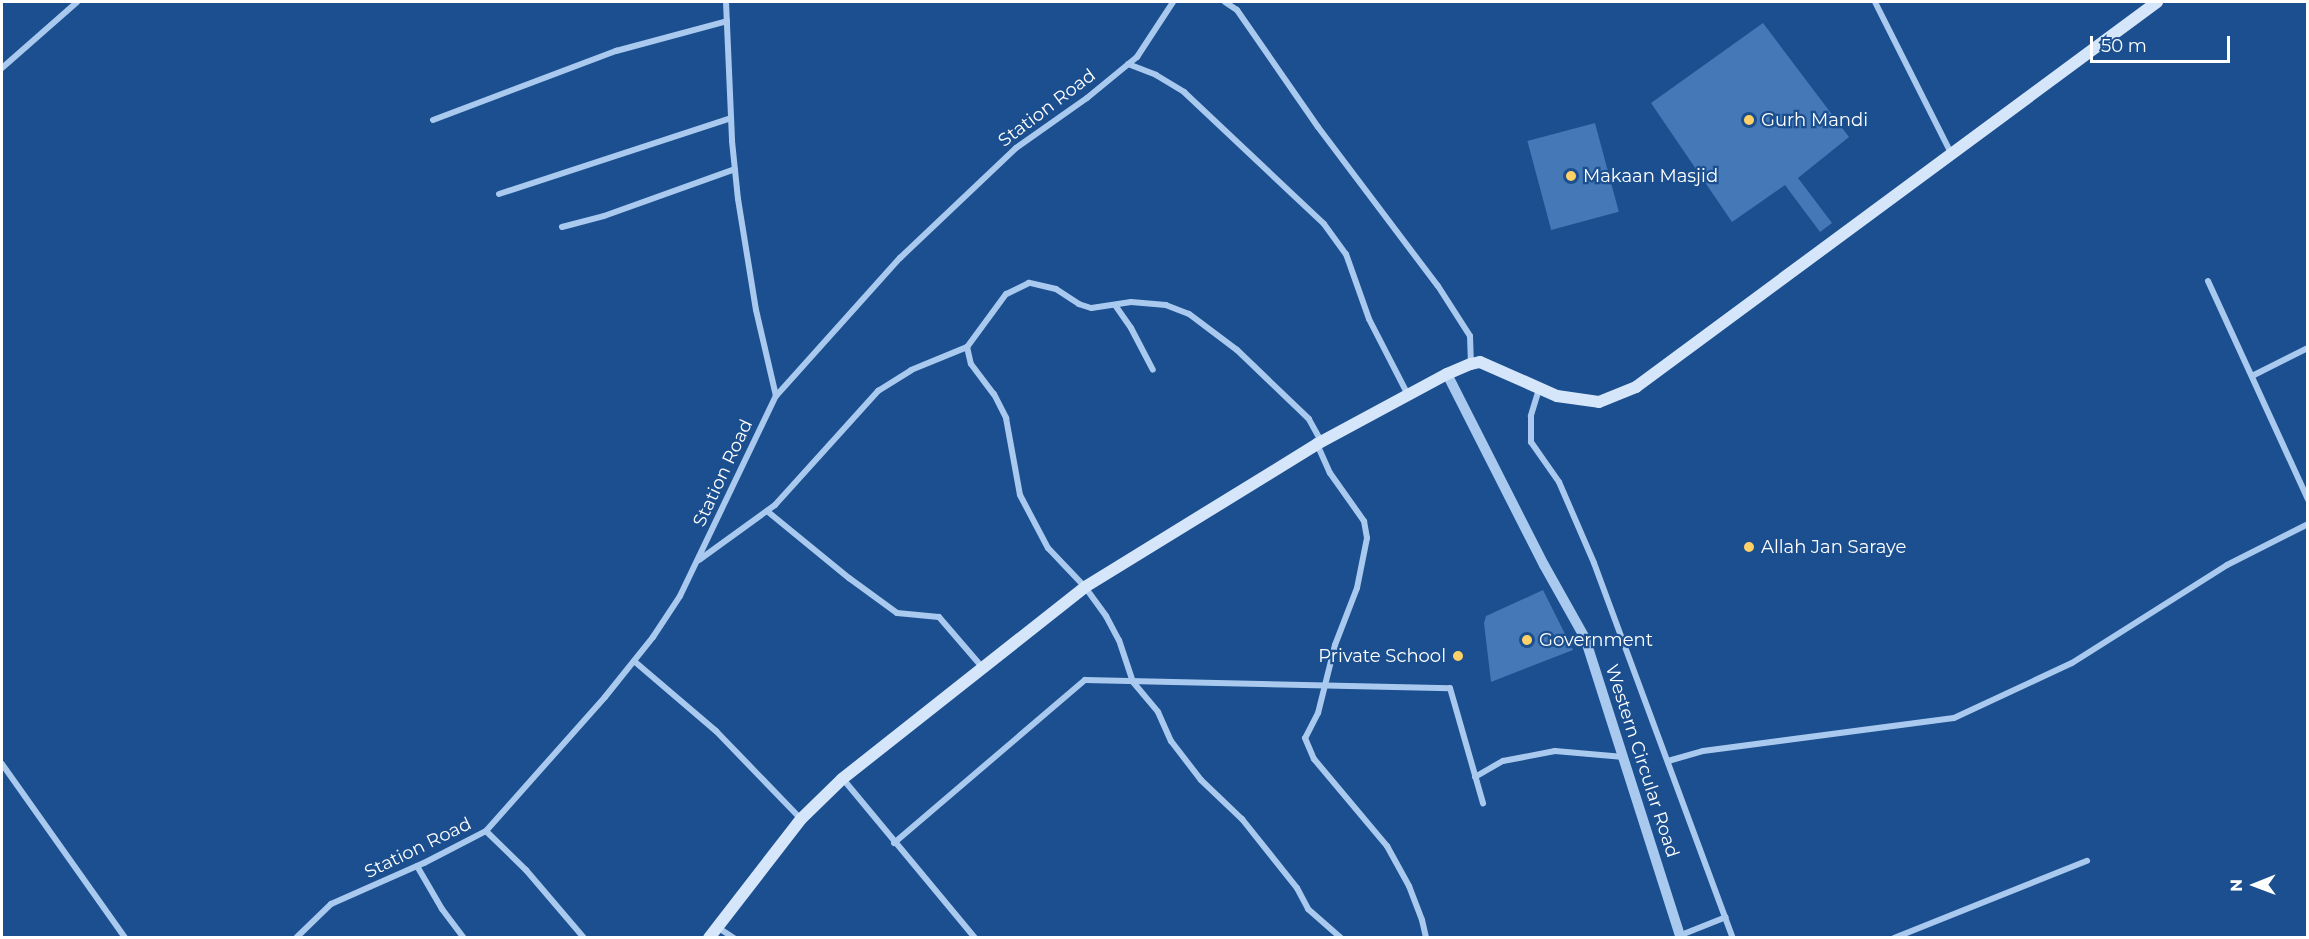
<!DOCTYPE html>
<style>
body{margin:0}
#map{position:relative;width:2309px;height:939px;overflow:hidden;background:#1b4f8f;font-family:Montserrat,sans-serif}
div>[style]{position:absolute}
.building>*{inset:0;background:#4478b7;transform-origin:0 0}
.minor>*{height:6px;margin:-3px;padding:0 3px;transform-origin:3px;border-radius:3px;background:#a9c9ee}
.tertiary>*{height:10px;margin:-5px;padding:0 5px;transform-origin:5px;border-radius:5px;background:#a9c9ee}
.secondary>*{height:12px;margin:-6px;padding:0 6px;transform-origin:6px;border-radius:6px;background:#d6e6fa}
.dots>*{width:16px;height:16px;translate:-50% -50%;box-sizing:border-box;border:3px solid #1b4f8f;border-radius:50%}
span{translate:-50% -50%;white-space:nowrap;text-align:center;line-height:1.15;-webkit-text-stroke:4.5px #1b4f8f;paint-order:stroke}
.street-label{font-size:18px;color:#fff}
.poi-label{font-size:18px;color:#fff}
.left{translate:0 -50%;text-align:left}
.right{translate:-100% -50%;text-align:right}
.frame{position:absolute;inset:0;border:3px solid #fff;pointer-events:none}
.north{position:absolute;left:2225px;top:855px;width:60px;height:60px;-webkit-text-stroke:4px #1b4f8f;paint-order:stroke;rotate:269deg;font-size:16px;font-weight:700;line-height:24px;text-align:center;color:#fff}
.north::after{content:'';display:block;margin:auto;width:21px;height:27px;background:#fff;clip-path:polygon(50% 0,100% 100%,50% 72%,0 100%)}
.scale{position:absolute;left:2090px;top:36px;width:140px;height:27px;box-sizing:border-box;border:3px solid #fff;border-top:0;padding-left:8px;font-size:18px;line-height:21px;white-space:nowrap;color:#fff;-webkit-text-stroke:4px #1b4f8f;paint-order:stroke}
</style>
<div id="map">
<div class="building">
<i style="clip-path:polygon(1763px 23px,1849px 137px,1798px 178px,1832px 223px,1820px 232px,1785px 185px,1732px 222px,1651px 103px)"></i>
<i style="left:1595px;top:123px;width:92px;height:70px;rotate:75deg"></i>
<i style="clip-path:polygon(1543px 590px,1573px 650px,1491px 682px,1484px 623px,1486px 616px)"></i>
</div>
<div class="minor">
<i style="left:726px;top:2px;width:139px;rotate:87.5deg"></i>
<i style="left:732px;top:141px;width:58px;rotate:84.1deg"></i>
<i style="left:738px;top:199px;width:112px;rotate:80.8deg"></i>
<i style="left:756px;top:310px;width:88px;rotate:76.9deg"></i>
<i style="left:1225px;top:2px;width:14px;rotate:34deg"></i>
<i style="left:1237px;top:10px;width:142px;rotate:55.3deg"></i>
<i style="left:1318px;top:127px;width:199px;rotate:53deg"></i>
<i style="left:1438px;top:286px;width:59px;rotate:57.4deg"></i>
<i style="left:1470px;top:336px;width:28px;rotate:88deg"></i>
<i style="left:1875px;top:2px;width:171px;rotate:63.3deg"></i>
<i style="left:1128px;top:64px;width:30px;rotate:21deg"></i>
<i style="left:1156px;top:75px;width:33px;rotate:31deg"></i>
<i style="left:1184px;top:92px;width:192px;rotate:43.3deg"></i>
<i style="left:1324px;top:224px;width:37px;rotate:54deg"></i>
<i style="left:1346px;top:254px;width:69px;rotate:70.5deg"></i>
<i style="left:1369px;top:319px;width:85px;rotate:62.8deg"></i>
<i style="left:2px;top:68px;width:100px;rotate:-41.3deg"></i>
<i style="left:433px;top:120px;width:196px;rotate:-20.7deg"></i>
<i style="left:616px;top:51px;width:115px;rotate:-15.1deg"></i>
<i style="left:499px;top:194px;width:244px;rotate:-18.1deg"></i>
<i style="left:562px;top:227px;width:43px;rotate:-14.7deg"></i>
<i style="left:604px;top:216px;width:139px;rotate:-19.7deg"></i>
<i style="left:2208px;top:281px;width:240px;rotate:65.4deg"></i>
<i style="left:1115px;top:305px;width:28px;rotate:55deg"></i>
<i style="left:1131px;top:328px;width:47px;rotate:62.4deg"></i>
<i style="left:2252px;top:376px;width:63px;rotate:-26.6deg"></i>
<i style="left:1539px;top:389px;width:28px;rotate:107deg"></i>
<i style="left:1531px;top:416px;width:26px;rotate:90deg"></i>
<i style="left:1531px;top:442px;width:49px;rotate:55deg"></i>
<i style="left:1559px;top:482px;width:88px;rotate:66.6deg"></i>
<i style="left:1594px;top:563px;width:400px;rotate:69.7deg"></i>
<i style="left:1321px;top:441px;width:25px;rotate:-119deg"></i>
<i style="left:1309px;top:419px;width:100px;rotate:-136.2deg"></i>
<i style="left:1237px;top:350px;width:60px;rotate:-143.1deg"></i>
<i style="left:1189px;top:314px;width:25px;rotate:-159deg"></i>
<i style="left:1166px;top:305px;width:35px;rotate:-175deg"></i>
<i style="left:1131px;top:302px;width:40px;rotate:171.5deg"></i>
<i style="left:1091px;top:308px;width:13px;rotate:-162deg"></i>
<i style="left:1079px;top:304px;width:27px;rotate:-147deg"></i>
<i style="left:1056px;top:289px;width:28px;rotate:-167deg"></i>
<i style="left:1029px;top:283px;width:25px;rotate:154deg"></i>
<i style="left:1006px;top:294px;width:66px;rotate:126.3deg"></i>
<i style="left:967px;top:347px;width:17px;rotate:77deg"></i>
<i style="left:971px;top:364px;width:38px;rotate:53deg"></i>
<i style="left:994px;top:394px;width:27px;rotate:63deg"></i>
<i style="left:1006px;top:418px;width:78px;rotate:79.7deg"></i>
<i style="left:1020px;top:495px;width:60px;rotate:62.2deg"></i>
<i style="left:1048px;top:548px;width:54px;rotate:46.5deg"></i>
<i style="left:1085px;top:587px;width:36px;rotate:54deg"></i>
<i style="left:1106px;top:616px;width:27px;rotate:62deg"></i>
<i style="left:1119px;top:640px;width:44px;rotate:71.6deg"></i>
<i style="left:1133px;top:682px;width:39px;rotate:50deg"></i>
<i style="left:1158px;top:712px;width:32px;rotate:66deg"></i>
<i style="left:1171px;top:741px;width:49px;rotate:52.4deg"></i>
<i style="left:1201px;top:780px;width:57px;rotate:43.6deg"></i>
<i style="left:1242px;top:819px;width:88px;rotate:51.4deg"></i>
<i style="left:1297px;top:888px;width:24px;rotate:62deg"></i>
<i style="left:1308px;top:909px;width:44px;rotate:41.3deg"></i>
<i style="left:1317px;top:444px;width:32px;rotate:66deg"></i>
<i style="left:1330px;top:473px;width:59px;rotate:54.7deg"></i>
<i style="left:1364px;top:521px;width:17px;rotate:80deg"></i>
<i style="left:1367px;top:538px;width:51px;rotate:101.3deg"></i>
<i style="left:1357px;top:588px;width:61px;rotate:111.1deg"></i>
<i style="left:1335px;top:645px;width:70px;rotate:104deg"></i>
<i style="left:1318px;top:713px;width:28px;rotate:117deg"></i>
<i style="left:1305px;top:738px;width:23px;rotate:67deg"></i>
<i style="left:1314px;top:759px;width:114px;rotate:50deg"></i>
<i style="left:1387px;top:846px;width:46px;rotate:61.2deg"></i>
<i style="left:1409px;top:886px;width:36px;rotate:69deg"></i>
<i style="left:1422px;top:920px;width:18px;rotate:77deg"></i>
<i style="left:767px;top:511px;width:106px;rotate:39.3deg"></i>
<i style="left:849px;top:578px;width:59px;rotate:36.1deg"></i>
<i style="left:897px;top:613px;width:42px;rotate:5.4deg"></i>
<i style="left:939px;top:617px;width:66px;rotate:49.3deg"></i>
<i style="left:699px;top:560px;width:94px;rotate:-35.9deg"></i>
<i style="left:775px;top:505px;width:154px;rotate:-47.9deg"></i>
<i style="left:878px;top:391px;width:39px;rotate:-32deg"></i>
<i style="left:911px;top:370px;width:61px;rotate:-22.3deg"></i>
<i style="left:634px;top:661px;width:108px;rotate:40.5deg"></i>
<i style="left:716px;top:731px;width:122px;rotate:46deg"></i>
<i style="left:1668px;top:761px;width:36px;rotate:-16deg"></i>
<i style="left:1703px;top:751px;width:253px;rotate:-7.5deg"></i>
<i style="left:1954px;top:718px;width:130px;rotate:-25deg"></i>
<i style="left:2072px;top:663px;width:183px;rotate:-32.3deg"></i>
<i style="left:2227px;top:565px;width:91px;rotate:-26.8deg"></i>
<i style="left:2px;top:764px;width:213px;rotate:54.7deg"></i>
<i style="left:1475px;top:777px;width:32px;rotate:-30deg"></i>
<i style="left:1503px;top:761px;width:53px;rotate:-10.9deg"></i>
<i style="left:1555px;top:751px;width:69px;rotate:5deg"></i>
<i style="left:843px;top:779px;width:207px;rotate:50.3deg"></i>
<i style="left:486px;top:831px;width:56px;rotate:44.3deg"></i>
<i style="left:526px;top:870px;width:89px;rotate:49.5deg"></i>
<i style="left:894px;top:843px;width:251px;rotate:-40.5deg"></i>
<i style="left:1085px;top:680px;width:365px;rotate:1.3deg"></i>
<i style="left:1450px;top:688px;width:120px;rotate:74deg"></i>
<i style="left:417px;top:866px;width:50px;rotate:59.8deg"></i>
<i style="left:442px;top:909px;width:36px;rotate:53deg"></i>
<i style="left:717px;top:927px;width:20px;rotate:33deg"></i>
<i style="left:1681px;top:935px;width:48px;rotate:-21.8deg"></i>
<i style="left:296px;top:938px;width:49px;rotate:-44.2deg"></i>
<i style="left:331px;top:904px;width:102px;rotate:-23.8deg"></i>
<i style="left:424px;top:863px;width:70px;rotate:-27.3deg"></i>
<i style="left:486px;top:831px;width:179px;rotate:-48.4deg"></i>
<i style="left:605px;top:697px;width:77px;rotate:-51.3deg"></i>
<i style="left:653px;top:637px;width:49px;rotate:-56.6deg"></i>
<i style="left:680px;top:596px;width:222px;rotate:-64.4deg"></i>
<i style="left:776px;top:396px;width:186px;rotate:-48.1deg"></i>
<i style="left:900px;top:258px;width:160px;rotate:-43.5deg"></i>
<i style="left:1016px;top:148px;width:87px;rotate:-35.2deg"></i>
<i style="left:1087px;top:98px;width:65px;rotate:-39.4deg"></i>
<i style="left:1137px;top:57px;width:66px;rotate:-56.8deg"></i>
<i style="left:1894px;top:938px;width:208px;rotate:-21.8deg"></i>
</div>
<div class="tertiary">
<i style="left:1447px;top:374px;width:214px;rotate:63.1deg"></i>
<i style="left:1544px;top:565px;width:84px;rotate:60.7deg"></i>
<i style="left:1585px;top:638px;width:315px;rotate:72.3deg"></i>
</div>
<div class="secondary">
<i style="left:709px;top:938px;width:150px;rotate:-52.3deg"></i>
<i style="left:801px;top:819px;width:57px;rotate:-44.3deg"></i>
<i style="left:842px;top:779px;width:310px;rotate:-38.3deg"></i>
<i style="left:1085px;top:587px;width:273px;rotate:-31.6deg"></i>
<i style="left:1317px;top:444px;width:148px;rotate:-28.3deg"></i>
<i style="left:1447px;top:374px;width:26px;rotate:-23deg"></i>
<i style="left:1471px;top:364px;width:9px;rotate:-13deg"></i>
<i style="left:1480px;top:362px;width:84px;rotate:23.8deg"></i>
<i style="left:1557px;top:396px;width:42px;rotate:8.1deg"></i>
<i style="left:1599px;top:402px;width:40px;rotate:-22deg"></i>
<i style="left:1636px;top:387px;width:648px;rotate:-36.46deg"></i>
</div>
<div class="dots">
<i style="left:1749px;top:120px;background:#ffd166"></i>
<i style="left:1571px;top:176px;background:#ffd166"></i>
<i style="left:1749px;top:547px;background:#ffd166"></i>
<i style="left:1527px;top:640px;background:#ffd166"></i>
<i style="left:1458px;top:656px;background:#ffd166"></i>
</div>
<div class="street-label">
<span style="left:1047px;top:108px;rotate:-37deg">Station Road</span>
<span style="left:723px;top:473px;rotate:-65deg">Station Road</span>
<span style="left:1642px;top:761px;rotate:72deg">Western Circular Road</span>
<span style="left:418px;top:848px;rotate:-26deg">Station Road</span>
</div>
<div class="poi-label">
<span class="left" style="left:1761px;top:120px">Gurh Mandi</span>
<span class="left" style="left:1583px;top:176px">Makaan Masjid</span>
<span class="left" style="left:1761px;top:547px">Allah Jan Saraye</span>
<span class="left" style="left:1539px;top:640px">Government</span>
<span class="right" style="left:1446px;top:656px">Private School</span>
</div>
<div class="frame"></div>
<div class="north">N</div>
<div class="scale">50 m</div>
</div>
